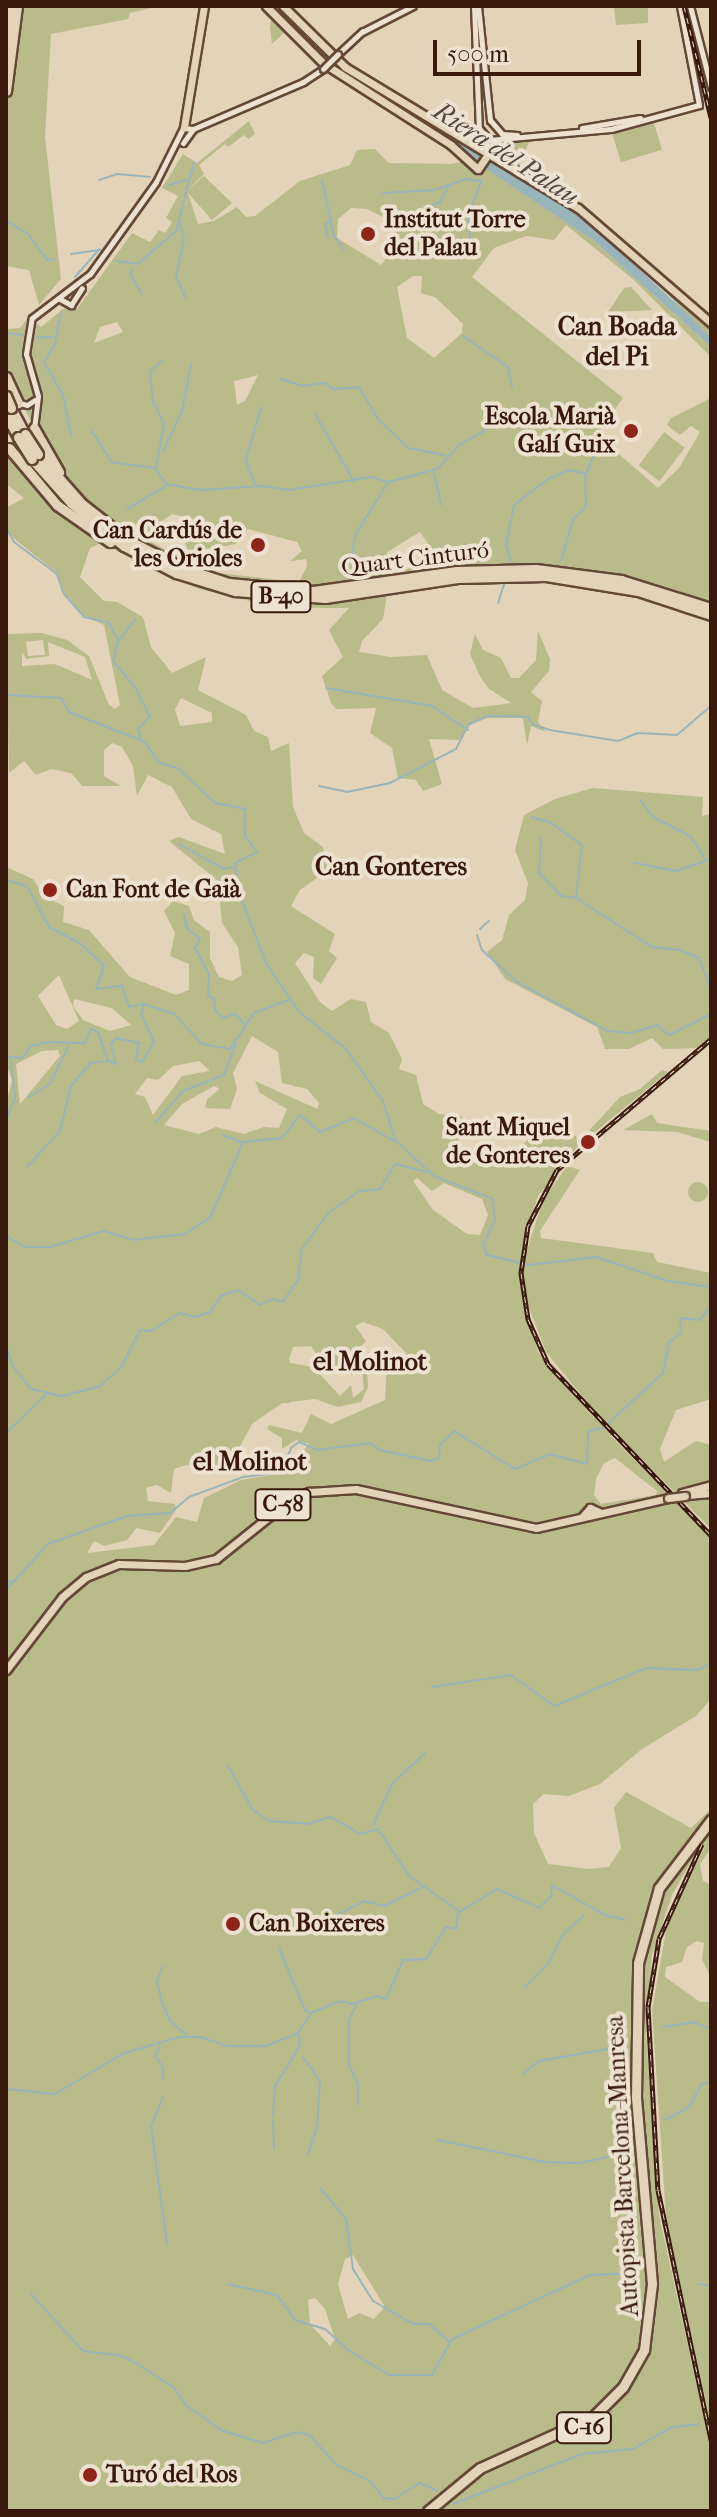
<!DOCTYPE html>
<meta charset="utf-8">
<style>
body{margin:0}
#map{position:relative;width:717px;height:2517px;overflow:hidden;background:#e3d3b8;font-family:"IM FELL French Canon",serif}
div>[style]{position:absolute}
.green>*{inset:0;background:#babb8a;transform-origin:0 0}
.round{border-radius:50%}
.water>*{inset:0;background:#9ab5ba}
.stream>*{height:2px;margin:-1px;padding:0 1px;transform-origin:1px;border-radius:1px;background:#9ab5ba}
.roads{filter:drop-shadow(2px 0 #644837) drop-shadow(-2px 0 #644837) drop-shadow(0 2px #644837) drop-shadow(0 -2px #644837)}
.minor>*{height:5px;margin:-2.5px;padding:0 2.5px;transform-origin:2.5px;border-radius:2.5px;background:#ede2d1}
.major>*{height:7px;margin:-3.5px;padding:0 3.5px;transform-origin:3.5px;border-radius:3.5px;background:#e3d3b8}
.highway>*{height:9px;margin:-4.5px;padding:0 4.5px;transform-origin:4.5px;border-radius:4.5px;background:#e3d3b8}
.rail>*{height:5px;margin-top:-2.5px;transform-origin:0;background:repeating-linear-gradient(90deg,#ede2d1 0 6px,#39190c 0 12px);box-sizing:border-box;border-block:2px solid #39190c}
.bridges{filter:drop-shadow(2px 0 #644837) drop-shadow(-2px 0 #644837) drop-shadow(0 2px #644837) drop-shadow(0 -2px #644837)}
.minor-bridge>*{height:5px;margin:-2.5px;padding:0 2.5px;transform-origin:2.5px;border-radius:2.5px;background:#ede2d1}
.major-bridge>*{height:7px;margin:-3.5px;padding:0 3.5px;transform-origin:3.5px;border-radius:3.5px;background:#e3d3b8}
.highway-bridge>*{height:9px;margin:-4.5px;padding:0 4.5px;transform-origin:4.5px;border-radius:4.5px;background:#e3d3b8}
.dots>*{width:22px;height:22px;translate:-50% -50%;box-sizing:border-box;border:4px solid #ede2d1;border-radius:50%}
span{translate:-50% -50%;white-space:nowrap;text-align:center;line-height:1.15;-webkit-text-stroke:8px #ede2d1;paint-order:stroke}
.shield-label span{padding:2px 6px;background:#ede2d1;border:2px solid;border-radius:6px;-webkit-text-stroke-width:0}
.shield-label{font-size:22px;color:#39190c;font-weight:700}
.poi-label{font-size:24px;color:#39190c;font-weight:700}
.left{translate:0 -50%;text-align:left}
.right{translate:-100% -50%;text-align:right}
.street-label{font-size:24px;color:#39190c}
.water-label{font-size:26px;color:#564840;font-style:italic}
.neighbourhood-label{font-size:26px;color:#39190c;font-weight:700}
.frame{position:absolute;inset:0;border:8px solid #39190c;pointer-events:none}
.scale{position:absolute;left:433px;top:40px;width:208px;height:36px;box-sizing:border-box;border:4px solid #39190c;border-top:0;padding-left:10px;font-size:24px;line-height:28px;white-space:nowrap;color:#39190c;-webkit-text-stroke:6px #ede2d1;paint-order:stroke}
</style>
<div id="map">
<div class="green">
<i style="clip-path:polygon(6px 6px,160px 6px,130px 13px,128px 19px,51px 34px,45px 137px,61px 279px,39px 305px,29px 270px,6px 266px)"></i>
<i style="clip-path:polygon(614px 6px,648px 6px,648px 23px,616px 25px)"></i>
<i style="clip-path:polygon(272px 17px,285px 32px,272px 44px,270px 27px)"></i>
<i style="left:653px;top:120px;width:31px;height:43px;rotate:73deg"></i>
<i style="clip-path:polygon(evenodd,249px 121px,255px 134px,248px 139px,244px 135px,228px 147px,225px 144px,199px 165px,204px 174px,187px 191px,204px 176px,232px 203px,212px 220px,188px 193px,198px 224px,214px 221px,237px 207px,246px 217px,255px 216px,300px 181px,350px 165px,357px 150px,375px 149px,389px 163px,451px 164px,465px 161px,469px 154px,594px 241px,711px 347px,711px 357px,634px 280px,566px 225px,554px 240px,526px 236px,494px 248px,472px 277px,623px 398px,597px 435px,658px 488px,679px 468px,700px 432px,691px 426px,680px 435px,667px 425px,671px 418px,711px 398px,711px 620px,667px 603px,573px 582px,460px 582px,387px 595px,383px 619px,362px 641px,359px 652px,391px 657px,427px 655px,442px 690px,473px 708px,511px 703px,489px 689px,480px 676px,470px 654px,475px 634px,483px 650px,501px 658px,511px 678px,519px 678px,536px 660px,538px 631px,550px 659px,549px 671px,531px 692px,542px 701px,538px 722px,546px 732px,531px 726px,527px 745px,523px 718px,487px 718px,470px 725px,459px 740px,429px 739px,442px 784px,423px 791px,416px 780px,398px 778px,392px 748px,370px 733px,376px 708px,336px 709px,331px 703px,322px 676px,343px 657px,329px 630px,349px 608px,271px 606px,199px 589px,101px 543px,90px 548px,80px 577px,104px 601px,117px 602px,143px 617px,151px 647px,172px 673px,206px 657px,198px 690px,246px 715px,254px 731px,268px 737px,271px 751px,289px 743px,293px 807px,304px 833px,323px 847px,328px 870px,300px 890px,291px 906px,335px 934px,329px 951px,337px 958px,321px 984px,313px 978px,314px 957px,304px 953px,295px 963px,320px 1002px,332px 1011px,351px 999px,366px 1002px,371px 1022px,389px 1033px,402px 1059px,399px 1069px,416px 1075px,423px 1104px,439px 1114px,462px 1116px,458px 1147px,469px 1162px,496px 1167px,541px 1129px,576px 1136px,578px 1146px,538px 1196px,521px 1250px,527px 1250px,543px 1200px,567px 1166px,580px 1170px,540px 1231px,541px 1238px,653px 1253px,657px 1262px,711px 1273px,711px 1399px,676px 1410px,660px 1449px,664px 1462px,696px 1441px,711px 1445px,711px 1529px,616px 1433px,611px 1436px,711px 1538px,711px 1699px,696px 1716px,642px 1749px,600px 1784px,569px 1796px,544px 1794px,533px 1804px,534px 1833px,548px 1864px,589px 1869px,609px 1867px,621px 1848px,614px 1808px,626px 1792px,691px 1828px,711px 1809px,711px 1848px,700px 1864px,703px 1881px,711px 1885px,711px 1978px,702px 1959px,704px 1943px,697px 1941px,687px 1947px,682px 1962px,666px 1967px,665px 1977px,700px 2002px,711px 2002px,711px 2426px,666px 2216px,652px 2010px,667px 1926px,705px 1846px,701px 1844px,672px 1895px,652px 1955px,646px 2033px,659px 2215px,711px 2451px,711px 2511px,6px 2511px,6px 1105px,12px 1080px,6px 1063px,6px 867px,33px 879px,45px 897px,64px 906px,63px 922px,89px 930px,130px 977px,176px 995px,189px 990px,189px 964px,170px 956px,175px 933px,164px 911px,173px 901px,189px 906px,194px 920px,210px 932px,210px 958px,219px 977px,232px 981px,242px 975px,238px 947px,222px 923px,218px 881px,169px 841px,179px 837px,225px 854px,221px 834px,191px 819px,172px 787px,148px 775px,137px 796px,133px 766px,122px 747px,112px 743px,104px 750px,104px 776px,121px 786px,82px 786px,71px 773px,51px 769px,36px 775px,24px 761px,9px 773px,6px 634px,42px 633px,67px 640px,89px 656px,109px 705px,115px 709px,120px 705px,104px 625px,83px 615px,65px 594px,57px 573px,6px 532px,6px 508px,24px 498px,6px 484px,6px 445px,21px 443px,32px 424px,24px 407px,6px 404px,6px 329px,20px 328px,29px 316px,41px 327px,63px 309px,77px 309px,132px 233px,150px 242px,159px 230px,165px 233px,172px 222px,166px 218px,178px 196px,162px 188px,183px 154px,197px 163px,249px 121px,351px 208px,367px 209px,397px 224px,394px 238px,399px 242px,381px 265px,337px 238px,338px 219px,351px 208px,249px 121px,413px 276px,422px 276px,421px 293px,435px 297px,463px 324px,462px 333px,434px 358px,407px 338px,397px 287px,413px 276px,249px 121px,117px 322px,123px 332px,94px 343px,100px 327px,117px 322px,249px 121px,258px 375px,245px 401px,237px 405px,234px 381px,258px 375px,249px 121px,172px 514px,201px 521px,200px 532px,185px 543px,189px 552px,236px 544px,248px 529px,297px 542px,302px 551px,290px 561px,306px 559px,307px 566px,299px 582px,209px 572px,147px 540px,156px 525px,172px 514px,249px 121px,420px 532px,429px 545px,430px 561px,390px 575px,387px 552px,420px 532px,249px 121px,43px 640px,45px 655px,28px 656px,26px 642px,43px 640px,249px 121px,48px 642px,85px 657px,92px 680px,55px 664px,22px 666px,22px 652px,26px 659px,49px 656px,48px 642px,249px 121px,181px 698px,212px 713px,212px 722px,180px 726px,175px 709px,181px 698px,249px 121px,59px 975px,79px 1021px,67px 1029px,56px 1025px,38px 996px,59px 975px,249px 121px,74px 999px,112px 1008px,131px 1025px,110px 1031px,83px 1020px,73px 1006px,74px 999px,249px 121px,252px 1036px,278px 1052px,282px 1083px,307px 1089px,319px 1103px,317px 1109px,255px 1081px,260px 1093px,287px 1109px,279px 1128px,264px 1127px,244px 1134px,216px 1127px,199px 1134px,164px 1125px,182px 1104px,214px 1086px,220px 1089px,207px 1099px,205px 1108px,230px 1109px,237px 1089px,233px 1073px,252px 1036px,249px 121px,42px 1051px,58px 1050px,60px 1056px,20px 1104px,16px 1064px,42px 1051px,249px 121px,199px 1061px,210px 1071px,182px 1076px,153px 1115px,145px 1097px,135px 1094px,147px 1078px,158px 1080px,173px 1066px,199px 1061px,249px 121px,417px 1178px,432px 1191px,444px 1183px,482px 1199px,488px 1215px,480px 1235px,467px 1234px,432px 1209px,413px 1181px,417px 1178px,249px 121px,520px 1284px,546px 1352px,597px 1414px,594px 1418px,538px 1352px,520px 1284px,249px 121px,363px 1322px,383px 1329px,407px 1354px,387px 1364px,385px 1400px,331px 1424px,311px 1414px,302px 1433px,269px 1425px,267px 1429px,282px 1438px,282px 1449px,296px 1440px,309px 1444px,282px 1473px,241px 1480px,204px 1498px,197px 1522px,176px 1517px,154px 1545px,87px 1553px,94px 1541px,104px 1546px,127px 1540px,136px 1528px,160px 1533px,176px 1510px,175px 1504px,148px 1501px,146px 1488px,157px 1485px,171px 1493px,174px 1469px,187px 1465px,203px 1471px,210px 1464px,219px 1465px,228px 1452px,238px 1450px,252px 1424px,282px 1403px,315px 1399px,338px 1407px,361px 1402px,368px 1387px,367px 1369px,362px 1370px,364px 1389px,353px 1398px,351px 1385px,340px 1396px,313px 1367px,290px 1363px,289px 1359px,293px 1347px,311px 1346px,328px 1371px,353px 1375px,351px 1357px,366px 1341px,355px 1326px,363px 1322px,249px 121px,615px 1458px,657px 1491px,656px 1495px,601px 1504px,594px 1495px,596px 1479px,604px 1463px,615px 1458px,249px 121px,353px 2255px,385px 2307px,374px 2319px,359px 2313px,348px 2319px,338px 2284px,345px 2259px,353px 2255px,249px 121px,315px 2298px,325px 2309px,335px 2339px,330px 2346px,310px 2324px,308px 2300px,315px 2298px)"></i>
<i style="clip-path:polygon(530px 140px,519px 166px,504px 157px,506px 143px)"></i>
<i style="clip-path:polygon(471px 145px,567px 202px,699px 315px,711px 327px,711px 338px,633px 259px,577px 213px)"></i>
<i style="clip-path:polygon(631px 287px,652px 310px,608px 312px,624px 288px)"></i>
<i style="left:664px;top:432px;width:26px;height:42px;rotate:37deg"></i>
<i style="clip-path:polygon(593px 788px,703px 797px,702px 816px,711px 814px,711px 1036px,698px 1048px,663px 1049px,652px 1038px,629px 1049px,605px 1049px,597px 1027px,505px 979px,487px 952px,502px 940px,509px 915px,525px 900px,528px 883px,515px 850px,524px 815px,555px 799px)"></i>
<i style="clip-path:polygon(662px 1070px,668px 1072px,590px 1136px,586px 1134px,620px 1097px,640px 1089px)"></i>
<i style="clip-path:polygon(652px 1114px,657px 1123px,711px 1131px,711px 1142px,677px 1132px,623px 1130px)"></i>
<i class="round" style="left:688px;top:1182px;width:20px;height:20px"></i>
</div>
<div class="water">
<i style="clip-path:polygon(271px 6px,338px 65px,577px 213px,689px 315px,711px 338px,711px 347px,594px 241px,324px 61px)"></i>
</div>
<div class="stream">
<i style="left:99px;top:180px;width:19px;rotate:-18deg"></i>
<i style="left:117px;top:174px;width:33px;rotate:5deg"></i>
<i style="left:322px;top:180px;width:57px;rotate:77.9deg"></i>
<i style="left:334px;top:236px;width:17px;rotate:54deg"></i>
<i style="left:169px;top:185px;width:18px;rotate:-16deg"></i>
<i style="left:383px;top:193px;width:52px;rotate:-3.3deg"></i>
<i style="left:435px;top:190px;width:32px;rotate:-20deg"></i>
<i style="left:465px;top:179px;width:16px;rotate:7deg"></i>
<i style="left:425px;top:208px;width:16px;rotate:-22deg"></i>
<i style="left:440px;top:202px;width:19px;rotate:-62deg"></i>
<i style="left:6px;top:221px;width:24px;rotate:30deg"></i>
<i style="left:27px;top:233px;width:34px;rotate:53deg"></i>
<i style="left:47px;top:260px;width:7px;rotate:-8deg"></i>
<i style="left:180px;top:223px;width:16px;rotate:76deg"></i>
<i style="left:184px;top:239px;width:39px;rotate:102deg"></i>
<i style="left:176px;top:277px;width:23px;rotate:65deg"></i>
<i style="left:328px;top:238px;width:14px;rotate:-102deg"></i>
<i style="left:325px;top:224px;width:8px;rotate:-30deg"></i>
<i style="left:471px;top:246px;width:30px;rotate:-96deg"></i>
<i style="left:468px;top:216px;width:39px;rotate:-69deg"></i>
<i style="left:71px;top:254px;width:30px;rotate:-8deg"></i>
<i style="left:117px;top:261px;width:21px;rotate:8deg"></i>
<i style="left:138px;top:264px;width:50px;rotate:-41deg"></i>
<i style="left:176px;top:231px;width:71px;rotate:-75.4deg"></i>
<i style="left:133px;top:268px;width:7px;rotate:117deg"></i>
<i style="left:130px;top:274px;width:23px;rotate:59deg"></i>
<i style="left:75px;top:277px;width:37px;rotate:-49deg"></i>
<i style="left:61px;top:312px;width:33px;rotate:101deg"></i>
<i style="left:55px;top:344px;width:21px;rotate:121deg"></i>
<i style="left:44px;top:362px;width:38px;rotate:60deg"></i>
<i style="left:63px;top:395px;width:42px;rotate:79deg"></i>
<i style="left:6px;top:333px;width:17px;rotate:7deg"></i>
<i style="left:463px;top:336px;width:55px;rotate:34.6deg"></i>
<i style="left:508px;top:367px;width:21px;rotate:79deg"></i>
<i style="left:33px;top:338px;width:19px;rotate:-3deg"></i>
<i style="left:280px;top:379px;width:24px;rotate:17deg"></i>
<i style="left:303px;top:386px;width:22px;rotate:-8deg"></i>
<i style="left:325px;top:383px;width:10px;rotate:37deg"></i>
<i style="left:333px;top:389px;width:26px;rotate:-4deg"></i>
<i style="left:359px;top:387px;width:39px;rotate:59deg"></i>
<i style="left:379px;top:420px;width:40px;rotate:44deg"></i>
<i style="left:408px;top:448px;width:38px;rotate:11deg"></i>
<i style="left:315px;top:414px;width:78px;rotate:59.8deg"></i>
<i style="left:92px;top:431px;width:36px;rotate:58deg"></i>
<i style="left:111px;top:462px;width:43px;rotate:7.9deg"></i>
<i style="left:163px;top:452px;width:45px;rotate:-65.1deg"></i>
<i style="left:182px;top:411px;width:48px;rotate:-79.2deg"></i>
<i style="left:156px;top:467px;width:44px;rotate:-79.5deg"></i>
<i style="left:164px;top:424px;width:25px;rotate:-116deg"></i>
<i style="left:153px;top:401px;width:30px;rotate:-96deg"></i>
<i style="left:150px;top:371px;width:17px;rotate:-40deg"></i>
<i style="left:155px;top:468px;width:19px;rotate:55deg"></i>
<i style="left:166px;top:484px;width:36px;rotate:10deg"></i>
<i style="left:201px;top:490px;width:60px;rotate:-3.8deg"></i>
<i style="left:261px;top:486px;width:28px;rotate:8deg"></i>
<i style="left:289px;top:490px;width:83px;rotate:-9deg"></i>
<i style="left:371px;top:477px;width:19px;rotate:16deg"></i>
<i style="left:389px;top:482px;width:50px;rotate:-15.2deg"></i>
<i style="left:437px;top:469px;width:33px;rotate:-47deg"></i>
<i style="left:459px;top:445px;width:45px;rotate:-29.4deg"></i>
<i style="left:433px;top:469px;width:37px;rotate:77deg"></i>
<i style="left:255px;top:484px;width:26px;rotate:-111deg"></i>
<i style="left:246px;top:460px;width:55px;rotate:-74.2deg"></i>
<i style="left:127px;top:509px;width:45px;rotate:-30.5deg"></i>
<i style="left:6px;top:528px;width:16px;rotate:60deg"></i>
<i style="left:14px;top:542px;width:54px;rotate:36.7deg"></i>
<i style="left:57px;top:574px;width:21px;rotate:71deg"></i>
<i style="left:64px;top:594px;width:30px;rotate:49deg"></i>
<i style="left:84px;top:617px;width:26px;rotate:13deg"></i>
<i style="left:109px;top:623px;width:20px;rotate:63deg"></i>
<i style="left:118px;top:641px;width:21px;rotate:104deg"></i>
<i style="left:113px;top:661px;width:34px;rotate:50deg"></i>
<i style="left:135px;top:687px;width:33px;rotate:63deg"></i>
<i style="left:150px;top:716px;width:18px;rotate:133deg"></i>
<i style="left:138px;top:729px;width:10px;rotate:73deg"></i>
<i style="left:511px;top:561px;width:17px;rotate:-107deg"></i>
<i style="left:506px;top:545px;width:41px;rotate:-78.7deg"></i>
<i style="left:514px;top:505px;width:43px;rotate:-37.4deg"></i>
<i style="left:548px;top:479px;width:23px;rotate:-23deg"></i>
<i style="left:569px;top:470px;width:17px;rotate:13deg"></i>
<i style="left:586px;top:474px;width:21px;rotate:-67deg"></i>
<i style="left:594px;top:455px;width:12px;rotate:-24deg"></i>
<i style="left:561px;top:561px;width:44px;rotate:-74.1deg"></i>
<i style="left:573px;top:519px;width:18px;rotate:-43deg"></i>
<i style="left:586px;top:507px;width:32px;rotate:-92deg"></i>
<i style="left:358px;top:565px;width:13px;rotate:-117deg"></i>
<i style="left:352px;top:553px;width:19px;rotate:-78deg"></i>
<i style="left:356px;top:534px;width:61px;rotate:-58.4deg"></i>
<i style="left:498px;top:603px;width:22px;rotate:-72deg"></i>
<i style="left:118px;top:641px;width:28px;rotate:-51deg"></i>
<i style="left:326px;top:688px;width:108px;rotate:9.6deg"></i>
<i style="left:432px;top:706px;width:43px;rotate:33.7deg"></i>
<i style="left:6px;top:695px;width:55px;rotate:3.1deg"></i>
<i style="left:61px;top:698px;width:16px;rotate:60deg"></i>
<i style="left:69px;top:712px;width:82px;rotate:21.5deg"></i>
<i style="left:145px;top:742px;width:24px;rotate:57deg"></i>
<i style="left:158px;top:762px;width:22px;rotate:18deg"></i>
<i style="left:179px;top:769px;width:50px;rotate:43.4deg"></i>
<i style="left:215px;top:803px;width:31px;rotate:11deg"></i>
<i style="left:245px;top:809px;width:27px;rotate:90deg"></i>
<i style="left:245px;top:836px;width:20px;rotate:53deg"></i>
<i style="left:257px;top:852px;width:25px;rotate:153deg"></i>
<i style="left:235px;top:863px;width:30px;rotate:82deg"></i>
<i style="left:239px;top:893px;width:75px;rotate:68.9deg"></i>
<i style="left:266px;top:963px;width:59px;rotate:56deg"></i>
<i style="left:299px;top:1012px;width:60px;rotate:38.2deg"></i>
<i style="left:346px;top:1049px;width:64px;rotate:54.6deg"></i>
<i style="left:383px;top:1101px;width:41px;rotate:72.9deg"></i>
<i style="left:395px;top:1140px;width:53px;rotate:42.7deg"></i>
<i style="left:434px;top:1176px;width:63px;rotate:21.3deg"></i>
<i style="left:493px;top:1199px;width:21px;rotate:85deg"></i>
<i style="left:495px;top:1220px;width:28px;rotate:116deg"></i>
<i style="left:483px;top:1245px;width:11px;rotate:68deg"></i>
<i style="left:487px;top:1255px;width:42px;rotate:13.7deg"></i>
<i style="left:528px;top:1265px;width:68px;rotate:-6.7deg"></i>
<i style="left:596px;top:1257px;width:76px;rotate:18.4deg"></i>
<i style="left:668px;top:1281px;width:43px;rotate:7.9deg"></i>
<i style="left:6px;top:724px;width:11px;rotate:90deg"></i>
<i style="left:319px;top:786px;width:29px;rotate:12deg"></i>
<i style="left:347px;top:792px;width:44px;rotate:-11.8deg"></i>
<i style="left:390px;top:783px;width:74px;rotate:-27.3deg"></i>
<i style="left:456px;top:749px;width:28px;rotate:-63deg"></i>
<i style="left:469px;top:724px;width:21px;rotate:-23deg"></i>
<i style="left:488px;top:716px;width:39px;rotate:1deg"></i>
<i style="left:527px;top:717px;width:11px;rotate:49deg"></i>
<i style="left:534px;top:725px;width:17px;rotate:17deg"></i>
<i style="left:550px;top:730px;width:69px;rotate:9.2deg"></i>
<i style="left:618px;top:741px;width:22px;rotate:-22deg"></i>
<i style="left:638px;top:733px;width:39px;rotate:3deg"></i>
<i style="left:677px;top:735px;width:45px;rotate:-40.5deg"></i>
<i style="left:640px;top:800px;width:21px;rotate:53deg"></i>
<i style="left:653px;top:817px;width:42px;rotate:27.2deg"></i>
<i style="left:690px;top:836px;width:27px;rotate:56deg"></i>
<i style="left:531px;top:817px;width:20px;rotate:15deg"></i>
<i style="left:550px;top:822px;width:39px;rotate:36deg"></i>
<i style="left:582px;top:845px;width:53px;rotate:96.5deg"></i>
<i style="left:576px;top:898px;width:90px;rotate:32.8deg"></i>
<i style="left:652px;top:947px;width:28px;rotate:6deg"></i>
<i style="left:680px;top:950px;width:21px;rotate:23deg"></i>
<i style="left:699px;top:958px;width:33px;rotate:69deg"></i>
<i style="left:541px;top:838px;width:35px;rotate:93deg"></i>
<i style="left:539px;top:873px;width:32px;rotate:46deg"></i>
<i style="left:561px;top:896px;width:15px;rotate:8deg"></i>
<i style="left:179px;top:844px;width:51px;rotate:29.1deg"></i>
<i style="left:224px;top:869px;width:11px;rotate:-10deg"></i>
<i style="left:635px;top:863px;width:42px;rotate:11deg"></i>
<i style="left:676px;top:871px;width:37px;rotate:-19deg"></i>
<i style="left:6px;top:880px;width:22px;rotate:16deg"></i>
<i style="left:27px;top:886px;width:47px;rotate:61.8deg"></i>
<i style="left:49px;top:927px;width:36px;rotate:28deg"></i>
<i style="left:81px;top:944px;width:32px;rotate:44deg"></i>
<i style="left:104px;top:966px;width:24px;rotate:109deg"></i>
<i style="left:96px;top:989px;width:26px;rotate:-7deg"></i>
<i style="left:122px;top:986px;width:22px;rotate:72deg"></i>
<i style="left:129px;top:1007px;width:14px;rotate:-12deg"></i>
<i style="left:184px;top:913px;width:16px;rotate:79deg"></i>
<i style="left:187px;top:929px;width:16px;rotate:35deg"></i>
<i style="left:200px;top:938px;width:11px;rotate:117deg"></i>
<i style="left:195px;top:948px;width:30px;rotate:62deg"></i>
<i style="left:209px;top:974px;width:22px;rotate:93deg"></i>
<i style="left:208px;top:996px;width:7px;rotate:27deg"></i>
<i style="left:214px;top:999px;width:12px;rotate:85deg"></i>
<i style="left:215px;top:1011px;width:11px;rotate:38deg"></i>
<i style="left:224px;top:1018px;width:12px;rotate:-20deg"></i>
<i style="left:235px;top:1014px;width:15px;rotate:48deg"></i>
<i style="left:480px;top:929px;width:12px;rotate:-42deg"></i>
<i style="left:477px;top:935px;width:16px;rotate:72deg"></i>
<i style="left:482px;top:950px;width:47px;rotate:42.4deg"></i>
<i style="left:517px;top:982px;width:103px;rotate:28.3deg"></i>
<i style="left:608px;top:1031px;width:23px;rotate:5deg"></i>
<i style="left:631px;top:1033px;width:27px;rotate:-17deg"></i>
<i style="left:657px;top:1025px;width:16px;rotate:40deg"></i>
<i style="left:669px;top:1035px;width:47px;rotate:-26.6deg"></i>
<i style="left:6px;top:1057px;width:16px;rotate:4deg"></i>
<i style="left:22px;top:1058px;width:15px;rotate:-53deg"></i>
<i style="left:31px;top:1046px;width:17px;rotate:-13deg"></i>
<i style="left:48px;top:1042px;width:37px;rotate:2deg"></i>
<i style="left:85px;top:1043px;width:15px;rotate:-67deg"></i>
<i style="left:91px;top:1029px;width:8px;rotate:23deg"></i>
<i style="left:98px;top:1032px;width:31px;rotate:71deg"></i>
<i style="left:108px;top:1061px;width:9px;rotate:21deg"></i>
<i style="left:116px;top:1064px;width:21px;rotate:-104deg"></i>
<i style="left:111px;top:1044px;width:8px;rotate:-50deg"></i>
<i style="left:116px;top:1038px;width:24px;rotate:12deg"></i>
<i style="left:139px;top:1043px;width:16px;rotate:101deg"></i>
<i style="left:136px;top:1059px;width:7px;rotate:27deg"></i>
<i style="left:142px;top:1062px;width:23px;rotate:-59deg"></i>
<i style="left:154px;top:1042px;width:31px;rotate:-115deg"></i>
<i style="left:141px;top:1014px;width:10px;rotate:-73deg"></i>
<i style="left:144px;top:1004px;width:32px;rotate:18deg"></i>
<i style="left:174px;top:1014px;width:41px;rotate:47deg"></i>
<i style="left:202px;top:1044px;width:28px;rotate:10deg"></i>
<i style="left:230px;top:1049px;width:43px;rotate:-56.3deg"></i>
<i style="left:254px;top:1013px;width:40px;rotate:-21deg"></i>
<i style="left:29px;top:1097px;width:25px;rotate:-32deg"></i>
<i style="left:50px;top:1084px;width:43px;rotate:-64deg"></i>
<i style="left:6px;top:1119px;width:22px;rotate:-66deg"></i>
<i style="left:15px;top:1099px;width:39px;rotate:-96deg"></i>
<i style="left:156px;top:1122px;width:41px;rotate:-48.9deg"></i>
<i style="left:183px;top:1091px;width:44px;rotate:-21.3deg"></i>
<i style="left:224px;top:1075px;width:33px;rotate:-69deg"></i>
<i style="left:223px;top:1135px;width:18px;rotate:22deg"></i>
<i style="left:27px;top:1167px;width:49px;rotate:-47.5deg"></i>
<i style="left:60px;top:1131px;width:46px;rotate:-76.3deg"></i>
<i style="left:71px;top:1086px;width:30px;rotate:-50deg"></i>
<i style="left:90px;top:1063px;width:18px;rotate:-6deg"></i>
<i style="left:6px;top:1236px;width:22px;rotate:30deg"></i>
<i style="left:25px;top:1247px;width:25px"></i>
<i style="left:50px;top:1247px;width:55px;rotate:-16.8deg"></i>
<i style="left:103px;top:1231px;width:32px;rotate:16deg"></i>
<i style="left:134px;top:1240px;width:51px;rotate:-6.7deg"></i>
<i style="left:185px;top:1234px;width:30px;rotate:-33deg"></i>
<i style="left:210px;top:1218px;width:83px;rotate:-66.5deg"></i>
<i style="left:243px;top:1142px;width:39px;rotate:-6deg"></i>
<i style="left:282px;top:1138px;width:29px;rotate:-52deg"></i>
<i style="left:300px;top:1115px;width:26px;rotate:40deg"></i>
<i style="left:320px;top:1132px;width:37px;rotate:-22deg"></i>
<i style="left:354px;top:1118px;width:48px;rotate:29.7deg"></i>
<i style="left:6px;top:1346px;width:21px;rotate:71deg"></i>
<i style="left:13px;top:1366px;width:29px;rotate:52deg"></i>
<i style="left:31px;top:1389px;width:32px;rotate:13deg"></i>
<i style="left:62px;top:1396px;width:38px;rotate:-14deg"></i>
<i style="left:99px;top:1387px;width:31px;rotate:-42deg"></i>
<i style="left:122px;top:1366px;width:40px;rotate:-63.4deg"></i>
<i style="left:140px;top:1330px;width:11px;rotate:5deg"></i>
<i style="left:151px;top:1331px;width:34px;rotate:-32deg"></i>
<i style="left:180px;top:1313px;width:16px;rotate:15deg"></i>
<i style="left:195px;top:1317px;width:16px;rotate:-18deg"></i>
<i style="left:210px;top:1312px;width:19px;rotate:-55deg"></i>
<i style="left:221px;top:1296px;width:18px;rotate:-19deg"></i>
<i style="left:238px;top:1290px;width:27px;rotate:34deg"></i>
<i style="left:260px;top:1305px;width:14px;rotate:-25deg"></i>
<i style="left:273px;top:1299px;width:10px;rotate:17deg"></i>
<i style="left:283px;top:1302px;width:27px;rotate:-56deg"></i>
<i style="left:298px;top:1280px;width:31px;rotate:-83deg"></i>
<i style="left:302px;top:1249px;width:44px;rotate:-54.2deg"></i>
<i style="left:328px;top:1213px;width:38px;rotate:-35deg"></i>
<i style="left:359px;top:1191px;width:21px;rotate:-5deg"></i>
<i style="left:380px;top:1189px;width:29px;rotate:-59deg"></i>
<i style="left:395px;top:1164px;width:33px;rotate:14deg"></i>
<i style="left:7px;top:1432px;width:54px;rotate:-43.5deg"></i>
<i style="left:6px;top:1582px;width:10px;rotate:-6deg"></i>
<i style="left:6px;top:1590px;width:62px;rotate:-47.6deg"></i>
<i style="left:48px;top:1544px;width:84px;rotate:-19.5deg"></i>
<i style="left:127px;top:1516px;width:43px;rotate:-4deg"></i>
<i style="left:170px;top:1513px;width:25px;rotate:-40deg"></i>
<i style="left:189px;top:1497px;width:58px;rotate:-20.3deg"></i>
<i style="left:243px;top:1477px;width:38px;rotate:-7deg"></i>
<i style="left:281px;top:1472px;width:26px;rotate:-67deg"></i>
<i style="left:291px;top:1448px;width:10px;rotate:-37deg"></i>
<i style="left:299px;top:1442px;width:21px;rotate:23deg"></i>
<i style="left:318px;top:1450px;width:52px;rotate:-7.7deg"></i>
<i style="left:370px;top:1443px;width:12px;rotate:35deg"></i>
<i style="left:380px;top:1450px;width:52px;rotate:12.2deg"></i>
<i style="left:431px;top:1461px;width:9px;rotate:-21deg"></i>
<i style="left:439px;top:1458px;width:13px;rotate:-86deg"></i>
<i style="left:440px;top:1445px;width:20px;rotate:-45deg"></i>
<i style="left:454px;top:1431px;width:72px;rotate:31.9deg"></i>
<i style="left:515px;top:1469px;width:38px;rotate:-23deg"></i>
<i style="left:550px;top:1454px;width:38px;rotate:15deg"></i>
<i style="left:587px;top:1464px;width:33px;rotate:-88deg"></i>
<i style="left:588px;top:1431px;width:15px;rotate:-11deg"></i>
<i style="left:603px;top:1428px;width:81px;rotate:-42.5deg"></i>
<i style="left:663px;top:1373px;width:32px;rotate:-79deg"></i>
<i style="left:669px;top:1342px;width:15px;rotate:-37deg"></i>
<i style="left:681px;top:1333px;width:15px;rotate:-94deg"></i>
<i style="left:680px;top:1318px;width:20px;rotate:6deg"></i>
<i style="left:700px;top:1320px;width:19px;rotate:-54deg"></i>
<i style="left:432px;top:1687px;width:80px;rotate:-8.6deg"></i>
<i style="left:511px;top:1675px;width:53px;rotate:35.8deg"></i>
<i style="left:554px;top:1706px;width:100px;rotate:-22.4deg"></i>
<i style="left:646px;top:1668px;width:51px;rotate:2.2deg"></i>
<i style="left:697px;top:1670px;width:15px;rotate:-23deg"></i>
<i style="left:228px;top:1766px;width:49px;rotate:60.8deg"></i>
<i style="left:252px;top:1809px;width:21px;rotate:35deg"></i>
<i style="left:269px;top:1821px;width:39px;rotate:4deg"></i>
<i style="left:308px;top:1824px;width:24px;rotate:-17deg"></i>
<i style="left:331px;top:1817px;width:34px;rotate:30deg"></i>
<i style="left:360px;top:1834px;width:19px;rotate:-16deg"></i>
<i style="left:378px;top:1829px;width:56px;rotate:56.6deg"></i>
<i style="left:409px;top:1876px;width:61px;rotate:35deg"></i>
<i style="left:373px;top:1825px;width:45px;rotate:-65.1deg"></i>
<i style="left:392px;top:1784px;width:45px;rotate:-43.2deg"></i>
<i style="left:331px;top:1918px;width:37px;rotate:-27deg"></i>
<i style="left:364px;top:1901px;width:21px;rotate:14deg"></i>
<i style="left:384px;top:1906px;width:43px;rotate:-26deg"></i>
<i style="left:279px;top:1948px;width:67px;rotate:67.2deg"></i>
<i style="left:305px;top:2010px;width:7px;rotate:27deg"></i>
<i style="left:163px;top:1966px;width:16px;rotate:112deg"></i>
<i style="left:157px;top:1981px;width:23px;rotate:77deg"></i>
<i style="left:162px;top:2003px;width:21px;rotate:65deg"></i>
<i style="left:171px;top:2022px;width:21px;rotate:39deg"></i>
<i style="left:525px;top:1987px;width:35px;rotate:-46deg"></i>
<i style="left:549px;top:1962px;width:31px;rotate:-63deg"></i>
<i style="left:563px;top:1934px;width:28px;rotate:-42deg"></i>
<i style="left:357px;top:2004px;width:18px;rotate:117deg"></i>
<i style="left:349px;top:2020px;width:45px;rotate:90deg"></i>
<i style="left:349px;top:2065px;width:21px;rotate:65deg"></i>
<i style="left:358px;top:2084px;width:21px;rotate:90deg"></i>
<i style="left:663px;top:2027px;width:30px;rotate:-9deg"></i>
<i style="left:693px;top:2022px;width:19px;rotate:21deg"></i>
<i style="left:160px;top:2046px;width:11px;rotate:117deg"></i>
<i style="left:155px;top:2056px;width:14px;rotate:54deg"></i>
<i style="left:163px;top:2067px;width:13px;rotate:90deg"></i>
<i style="left:303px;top:2057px;width:29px;rotate:55deg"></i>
<i style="left:320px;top:2081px;width:46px;rotate:93.7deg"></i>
<i style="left:317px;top:2127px;width:28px;rotate:108deg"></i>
<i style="left:523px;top:2074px;width:21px;rotate:-39deg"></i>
<i style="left:539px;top:2061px;width:87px;rotate:-9.9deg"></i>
<i style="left:6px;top:2089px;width:49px;rotate:5.8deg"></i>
<i style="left:55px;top:2094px;width:78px;rotate:-30.8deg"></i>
<i style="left:122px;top:2054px;width:59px;rotate:-16.6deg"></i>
<i style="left:179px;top:2037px;width:21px"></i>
<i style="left:200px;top:2037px;width:28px;rotate:18deg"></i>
<i style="left:227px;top:2046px;width:39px"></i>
<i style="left:266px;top:2046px;width:35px;rotate:-22deg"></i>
<i style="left:298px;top:2033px;width:24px;rotate:-57deg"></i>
<i style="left:311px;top:2013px;width:31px;rotate:-22deg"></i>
<i style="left:340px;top:2001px;width:12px;rotate:14deg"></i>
<i style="left:352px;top:2004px;width:27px;rotate:-17deg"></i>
<i style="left:378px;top:1996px;width:9px;rotate:21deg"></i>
<i style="left:386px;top:1999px;width:43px;rotate:-66.4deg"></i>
<i style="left:403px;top:1960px;width:23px;rotate:-2deg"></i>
<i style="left:426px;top:1959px;width:38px;rotate:-58deg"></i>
<i style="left:446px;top:1927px;width:10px;rotate:11deg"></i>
<i style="left:456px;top:1929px;width:16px;rotate:-83deg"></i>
<i style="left:458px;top:1913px;width:46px;rotate:-31.6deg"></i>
<i style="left:497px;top:1889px;width:46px;rotate:24.3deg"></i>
<i style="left:539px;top:1908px;width:17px;rotate:-45deg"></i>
<i style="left:551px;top:1896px;width:11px;rotate:-85deg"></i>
<i style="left:552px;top:1885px;width:61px;rotate:29.5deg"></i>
<i style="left:605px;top:1915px;width:21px;rotate:14deg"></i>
<i style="left:163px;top:2097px;width:31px;rotate:112deg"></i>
<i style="left:151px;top:2126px;width:120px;rotate:82.3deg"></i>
<i style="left:273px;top:2116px;width:30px;rotate:-86deg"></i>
<i style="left:275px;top:2086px;width:47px;rotate:-58deg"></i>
<i style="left:300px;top:2046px;width:12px;rotate:-95deg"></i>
<i style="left:273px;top:2120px;width:29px;rotate:88deg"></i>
<i style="left:665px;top:2120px;width:27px;rotate:-28deg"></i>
<i style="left:689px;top:2107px;width:25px;rotate:-61deg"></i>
<i style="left:701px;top:2085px;width:11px;rotate:-22deg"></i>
<i style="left:438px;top:2140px;width:109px;rotate:11.6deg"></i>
<i style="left:545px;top:2162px;width:35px;rotate:2deg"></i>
<i style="left:580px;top:2163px;width:51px;rotate:-12.4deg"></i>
<i style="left:320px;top:2188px;width:40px;rotate:50deg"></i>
<i style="left:346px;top:2219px;width:50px;rotate:82deg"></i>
<i style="left:353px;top:2269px;width:38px;rotate:58deg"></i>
<i style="left:373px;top:2301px;width:46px;rotate:29.9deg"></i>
<i style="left:413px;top:2324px;width:16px"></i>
<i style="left:429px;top:2324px;width:28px;rotate:41deg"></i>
<i style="left:227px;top:2284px;width:51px;rotate:12.4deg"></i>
<i style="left:277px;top:2295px;width:31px;rotate:54deg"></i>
<i style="left:295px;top:2320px;width:31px;rotate:17deg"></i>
<i style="left:325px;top:2329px;width:31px;rotate:42deg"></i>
<i style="left:348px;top:2350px;width:48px;rotate:31.4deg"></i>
<i style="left:389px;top:2375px;width:43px"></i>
<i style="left:432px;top:2375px;width:41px;rotate:-60.9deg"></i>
<i style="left:452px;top:2339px;width:152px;rotate:-24.9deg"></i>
<i style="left:590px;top:2275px;width:34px;rotate:-2deg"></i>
<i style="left:698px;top:2284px;width:13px;rotate:9deg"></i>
<i style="left:31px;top:2294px;width:77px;rotate:47.6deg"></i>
<i style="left:83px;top:2351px;width:39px;rotate:7deg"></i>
<i style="left:122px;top:2356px;width:17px;rotate:28deg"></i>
<i style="left:137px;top:2364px;width:43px;rotate:32.6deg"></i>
<i style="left:173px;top:2387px;width:24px;rotate:54deg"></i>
<i style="left:187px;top:2406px;width:44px;rotate:34.8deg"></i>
<i style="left:223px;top:2431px;width:42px;rotate:16.7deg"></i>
<i style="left:263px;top:2443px;width:35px;rotate:-18deg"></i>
<i style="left:296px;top:2432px;width:13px;rotate:13deg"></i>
<i style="left:309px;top:2435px;width:41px;rotate:47deg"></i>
<i style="left:337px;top:2465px;width:37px;rotate:26deg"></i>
<i style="left:370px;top:2481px;width:22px;rotate:51deg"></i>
<i style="left:384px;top:2498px;width:10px;rotate:6deg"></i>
<i style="left:394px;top:2499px;width:31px;rotate:-32deg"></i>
<i style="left:420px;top:2483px;width:19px;rotate:25deg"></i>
<i style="left:453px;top:2504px;width:138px;rotate:-21.2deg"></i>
<i style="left:582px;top:2454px;width:51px;rotate:-5.6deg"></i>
<i style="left:633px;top:2449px;width:45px;rotate:-29.4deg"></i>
<i style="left:672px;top:2427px;width:27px;rotate:-6deg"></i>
</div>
<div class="roads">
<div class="minor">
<i style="left:474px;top:6px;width:122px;rotate:87.7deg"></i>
<i style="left:479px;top:128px;width:16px;rotate:50deg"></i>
<i style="left:489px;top:140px;width:122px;rotate:-5.2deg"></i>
<i style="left:611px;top:129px;width:91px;rotate:-15.3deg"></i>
<i style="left:478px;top:6px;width:115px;rotate:84deg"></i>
<i style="left:490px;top:120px;width:18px;rotate:49deg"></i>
<i style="left:502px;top:134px;width:15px;rotate:4deg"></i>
<i style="left:680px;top:6px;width:101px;rotate:79.1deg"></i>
<i style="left:690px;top:6px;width:84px;rotate:75.5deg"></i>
<i style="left:338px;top:54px;width:33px;rotate:-43deg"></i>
<i style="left:362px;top:32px;width:57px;rotate:-27deg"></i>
<i style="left:582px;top:128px;width:59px;rotate:-9.8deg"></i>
<i style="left:183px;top:143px;width:17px;rotate:-54deg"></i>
<i style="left:193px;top:129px;width:120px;rotate:-23.1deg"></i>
<i style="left:303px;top:82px;width:24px;rotate:-33deg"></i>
<i style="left:60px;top:299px;width:13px;rotate:29deg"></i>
<i style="left:71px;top:305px;width:20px;rotate:-57deg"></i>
<i style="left:16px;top:402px;width:11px;rotate:15deg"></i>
<i style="left:27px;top:405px;width:9px;rotate:-32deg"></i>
<i style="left:34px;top:429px;width:33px;rotate:-83deg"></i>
<i style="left:38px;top:396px;width:44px;rotate:-105.9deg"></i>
<i style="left:26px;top:354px;width:36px;rotate:-81deg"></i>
<i style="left:32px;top:318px;width:73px;rotate:-37.2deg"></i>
<i style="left:90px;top:274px;width:113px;rotate:-54.3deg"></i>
<i style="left:156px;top:182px;width:60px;rotate:-63.4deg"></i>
<i style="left:183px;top:128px;width:10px;rotate:6deg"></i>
</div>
<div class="major">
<i style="left:266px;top:6px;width:81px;rotate:45deg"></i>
<i style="left:323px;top:63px;width:152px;rotate:32.6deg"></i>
<i style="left:451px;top:145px;width:36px;rotate:42deg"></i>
<i style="left:478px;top:169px;width:22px;rotate:-56deg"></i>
<i style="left:283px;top:6px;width:87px;rotate:44.5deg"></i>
<i style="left:345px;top:67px;width:272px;rotate:31.2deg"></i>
<i style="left:578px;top:208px;width:176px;rotate:40.8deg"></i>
<i style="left:184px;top:127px;width:123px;rotate:-80.6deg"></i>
<i style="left:682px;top:1493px;width:30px;rotate:-15deg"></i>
<i style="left:687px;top:1495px;width:24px;rotate:-5deg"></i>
<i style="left:582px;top:1517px;width:12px;rotate:-48deg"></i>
<i style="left:590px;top:1508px;width:12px;rotate:24deg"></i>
<i style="left:6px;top:1670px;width:92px;rotate:-52.5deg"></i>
<i style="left:62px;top:1597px;width:31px;rotate:-40deg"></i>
<i style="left:86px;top:1577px;width:35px;rotate:-22deg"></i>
<i style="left:119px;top:1564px;width:66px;rotate:1.7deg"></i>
<i style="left:185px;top:1566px;width:32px;rotate:-13deg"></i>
<i style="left:216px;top:1559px;width:88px;rotate:-38.6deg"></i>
<i style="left:285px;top:1504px;width:27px;rotate:-27deg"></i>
<i style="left:309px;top:1492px;width:47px;rotate:-3.7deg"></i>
<i style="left:356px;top:1489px;width:184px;rotate:12.2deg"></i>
<i style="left:536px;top:1528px;width:135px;rotate:-12.8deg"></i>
</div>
<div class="highway">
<i style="left:6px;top:41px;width:35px;rotate:-83deg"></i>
<i style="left:6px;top:91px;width:86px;rotate:-82.6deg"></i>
<i style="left:6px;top:377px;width:29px;rotate:65deg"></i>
<i style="left:11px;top:408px;width:30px;rotate:62deg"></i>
<i style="left:6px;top:415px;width:25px;rotate:61deg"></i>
<i style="left:34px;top:428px;width:51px;rotate:60.4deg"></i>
<i style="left:9px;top:448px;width:75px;rotate:49.9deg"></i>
<i style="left:57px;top:505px;width:65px;rotate:34.9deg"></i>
<i style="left:38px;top:454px;width:65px;rotate:48.7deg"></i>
<i style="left:81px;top:503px;width:60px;rotate:38.2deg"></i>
<i style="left:128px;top:540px;width:62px;rotate:27deg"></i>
<i style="left:183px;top:568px;width:48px;rotate:18.1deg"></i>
<i style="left:229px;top:583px;width:84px;rotate:5.4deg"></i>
<i style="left:313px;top:591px;width:145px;rotate:-7.9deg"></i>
<i style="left:457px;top:571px;width:79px;rotate:-1.5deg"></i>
<i style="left:536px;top:569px;width:86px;rotate:7.4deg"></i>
<i style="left:621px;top:580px;width:94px;rotate:17.3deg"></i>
<i style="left:32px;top:459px;width:59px;rotate:48.4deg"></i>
<i style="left:71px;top:503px;width:68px;rotate:39.1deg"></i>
<i style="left:124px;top:546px;width:59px;rotate:27.4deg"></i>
<i style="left:176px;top:573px;width:62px;rotate:17deg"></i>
<i style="left:235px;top:591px;width:90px;rotate:4.4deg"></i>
<i style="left:325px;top:598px;width:134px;rotate:-8.6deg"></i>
<i style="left:458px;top:578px;width:88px;rotate:-1.3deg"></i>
<i style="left:546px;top:576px;width:93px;rotate:9.3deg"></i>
<i style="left:638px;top:591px;width:77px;rotate:18.2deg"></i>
<i style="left:428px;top:2511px;width:67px;rotate:-39.6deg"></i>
<i style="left:480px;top:2468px;width:124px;rotate:-24.3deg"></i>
<i style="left:593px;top:2417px;width:42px;rotate:-45deg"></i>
<i style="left:623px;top:2387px;width:43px;rotate:-60.4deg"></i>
<i style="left:644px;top:2350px;width:66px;rotate:-83.1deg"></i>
<i style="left:652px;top:2284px;width:188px;rotate:-94.9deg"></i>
<i style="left:636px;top:2097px;width:134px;rotate:-89.1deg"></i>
<i style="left:638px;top:1963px;width:78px;rotate:-74.4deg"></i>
<i style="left:659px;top:1888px;width:86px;rotate:-52.6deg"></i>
</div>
</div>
<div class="rail">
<i style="left:684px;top:6px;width:115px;rotate:76.4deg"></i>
<i style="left:711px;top:1039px;width:202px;rotate:139.6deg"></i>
<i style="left:557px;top:1170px;width:63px;rotate:117.4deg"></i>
<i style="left:528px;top:1226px;width:48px;rotate:98.5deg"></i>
<i style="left:521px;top:1273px;width:47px;rotate:81.3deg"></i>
<i style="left:528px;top:1319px;width:49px;rotate:66deg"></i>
<i style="left:548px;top:1364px;width:236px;rotate:46.4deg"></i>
<i style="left:702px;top:1844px;width:104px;rotate:114.4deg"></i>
<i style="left:659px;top:1939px;width:69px;rotate:99.2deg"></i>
<i style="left:648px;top:2007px;width:183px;rotate:86.9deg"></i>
<i style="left:658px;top:2190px;width:256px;rotate:78deg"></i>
</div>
<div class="bridges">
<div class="minor-bridge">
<i style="left:323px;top:69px;width:21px;rotate:-45deg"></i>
</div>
<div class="major-bridge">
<i style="left:668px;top:1498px;width:17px;rotate:-7deg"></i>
</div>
<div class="highway-bridge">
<i style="left:6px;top:396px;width:13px;rotate:67deg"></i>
<i style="left:25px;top:434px;width:24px;rotate:57deg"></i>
<i style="left:18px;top:437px;width:26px;rotate:58deg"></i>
</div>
</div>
<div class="dots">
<i style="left:368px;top:234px;background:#8f2418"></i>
<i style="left:631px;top:431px;background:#8f2418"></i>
<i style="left:258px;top:545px;background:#8f2418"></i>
<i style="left:50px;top:890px;background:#8f2418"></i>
<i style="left:588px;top:1142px;background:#8f2418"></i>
<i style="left:233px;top:1924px;background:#8f2418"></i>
<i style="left:90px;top:2475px;background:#8f2418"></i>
</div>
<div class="shield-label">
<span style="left:281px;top:597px">B-40</span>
<span style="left:283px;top:1505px">C-58</span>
<span style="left:584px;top:2428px">C-16</span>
</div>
<div class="poi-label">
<span class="left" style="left:384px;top:234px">Institut Torre<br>del Palau</span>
<span class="right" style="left:615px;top:431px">Escola Marià<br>Galí Guix</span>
<span class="right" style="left:242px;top:545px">Can Cardús de<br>les Orioles</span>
<span class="left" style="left:66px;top:890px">Can Font de Gaià</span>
<span class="right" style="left:570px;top:1142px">Sant Miquel<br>de Gonteres</span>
<span class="left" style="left:249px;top:1924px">Can Boixeres</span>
<span class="left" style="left:106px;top:2475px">Turó del Ros</span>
</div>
<div class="street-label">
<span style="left:415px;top:559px;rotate:-7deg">Quart Cinturó</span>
<span style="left:623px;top:2166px;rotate:-93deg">Autopista Barcelona-Manresa</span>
</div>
<div class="water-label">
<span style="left:506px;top:154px;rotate:33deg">Riera del Palau</span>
</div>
<div class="neighbourhood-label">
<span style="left:617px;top:342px">Can Boada<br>del Pi</span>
<span style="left:391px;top:867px">Can Gonteres</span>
<span style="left:370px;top:1362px">el Molinot</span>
<span style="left:250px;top:1462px">el Molinot</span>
</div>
<div class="frame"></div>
<div class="scale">500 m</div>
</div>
